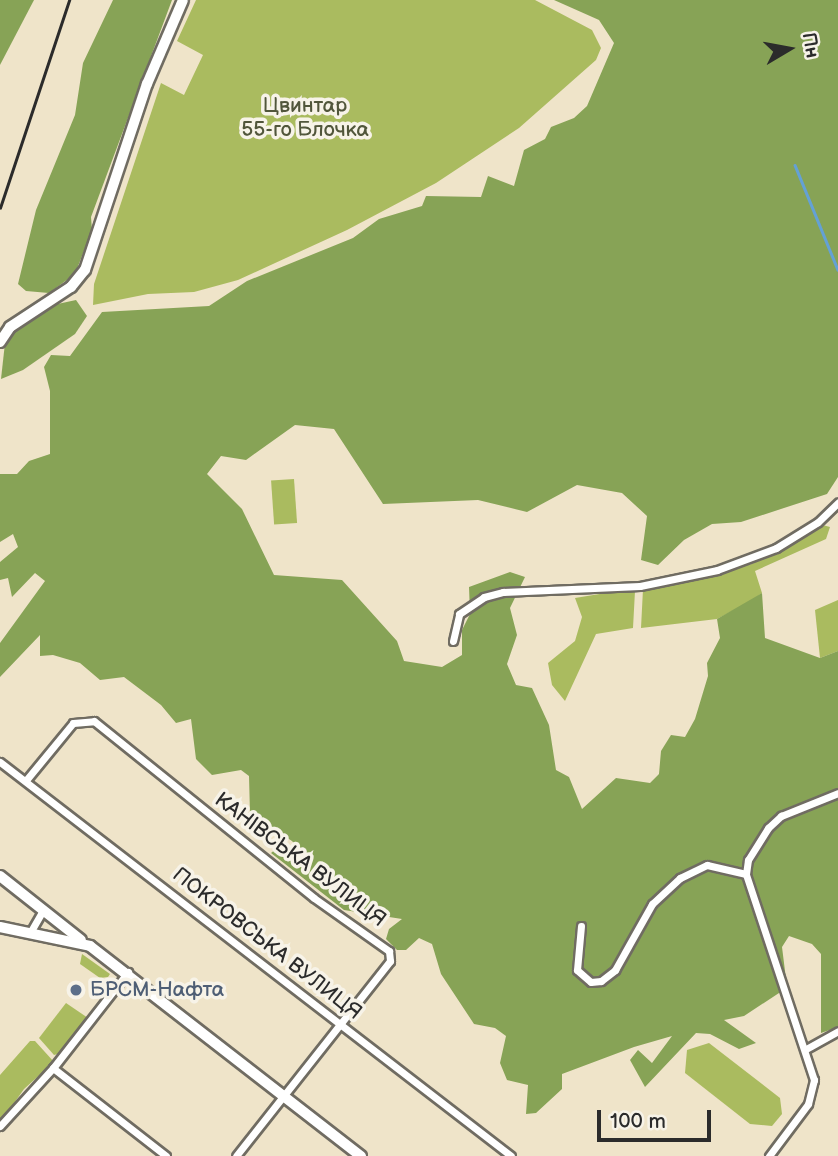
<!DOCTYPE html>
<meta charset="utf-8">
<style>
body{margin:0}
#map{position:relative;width:838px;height:1156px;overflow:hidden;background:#efe4c9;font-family:"Balsamiq Sans",sans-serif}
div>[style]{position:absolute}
.green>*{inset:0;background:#aabb5f;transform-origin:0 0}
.forest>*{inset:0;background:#87a356}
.stream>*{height:2.5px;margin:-1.25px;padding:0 1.25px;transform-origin:1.25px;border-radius:1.25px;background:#64a1d5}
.roads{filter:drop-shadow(2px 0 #706c62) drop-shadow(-2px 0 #706c62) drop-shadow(0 2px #706c62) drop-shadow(0 -2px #706c62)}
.street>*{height:7px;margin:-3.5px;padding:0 3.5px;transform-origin:3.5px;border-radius:3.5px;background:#fff}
.secondary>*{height:10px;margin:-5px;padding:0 5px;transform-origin:5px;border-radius:5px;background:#fff}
.rail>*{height:2.5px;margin:-1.25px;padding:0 1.25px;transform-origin:1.25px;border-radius:1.25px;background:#2b2b2b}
.dots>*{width:19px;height:19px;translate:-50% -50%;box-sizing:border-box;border:4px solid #f7f3e8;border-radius:50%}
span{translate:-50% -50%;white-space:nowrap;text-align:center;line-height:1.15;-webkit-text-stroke:7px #f7f3e8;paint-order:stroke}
.park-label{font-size:21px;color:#51563b}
.street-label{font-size:21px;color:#2b2b2b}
.service-label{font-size:21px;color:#4e5e75}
.left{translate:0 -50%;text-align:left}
.north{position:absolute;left:754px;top:14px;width:70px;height:70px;-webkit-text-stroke:5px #f7f3e8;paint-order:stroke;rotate:80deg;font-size:19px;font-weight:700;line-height:28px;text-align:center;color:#2b2b2b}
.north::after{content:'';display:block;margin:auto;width:24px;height:32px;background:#2b2b2b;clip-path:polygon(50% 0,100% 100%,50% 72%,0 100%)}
.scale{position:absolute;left:597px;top:1110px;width:114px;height:32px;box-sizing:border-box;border:4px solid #2b2b2b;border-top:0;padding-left:9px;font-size:21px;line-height:24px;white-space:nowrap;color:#2b2b2b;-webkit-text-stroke:5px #f7f3e8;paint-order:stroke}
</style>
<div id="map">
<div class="green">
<i style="clip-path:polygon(196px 0,535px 0,592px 30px,601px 48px,596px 60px,519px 128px,436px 183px,347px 230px,238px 280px,194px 292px,148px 294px,93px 305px,94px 284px,161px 83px,184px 95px,203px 55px,177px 41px)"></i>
<i style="left:294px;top:479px;width:44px;height:23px;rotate:86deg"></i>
<i style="clip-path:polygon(819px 524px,830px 527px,826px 539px,755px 571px,762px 593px,751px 601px,717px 619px,641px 628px,643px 589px,752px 564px)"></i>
<i style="clip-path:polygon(624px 590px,635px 591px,633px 628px,596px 634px,565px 701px,552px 685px,548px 663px,575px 641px,582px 617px,575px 598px)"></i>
<i style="clip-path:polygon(838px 600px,838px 651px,820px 658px,815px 610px)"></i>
<i style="clip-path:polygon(82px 954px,110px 974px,108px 977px,100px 978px,80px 964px)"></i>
<i style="clip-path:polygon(66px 1003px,88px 1018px,61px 1053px,54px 1055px,39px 1038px)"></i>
<i style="clip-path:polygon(30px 1041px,35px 1041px,54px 1062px,24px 1089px,0 1123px,0 1075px)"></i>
<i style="clip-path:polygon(709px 1043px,780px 1098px,782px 1114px,772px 1126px,750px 1124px,685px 1073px,687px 1050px)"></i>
</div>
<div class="forest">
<i style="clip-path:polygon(0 0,34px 0,0 65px)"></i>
<i style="clip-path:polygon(113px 0,172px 0,91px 217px,92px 230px,75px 274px,49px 293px,26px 291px,18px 284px,36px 210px,75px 115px,83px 63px)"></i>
<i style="clip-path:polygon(554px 0,838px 0,838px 477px,827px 494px,741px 522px,712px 524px,684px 540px,658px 565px,641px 560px,647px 516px,622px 493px,577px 485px,527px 512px,478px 500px,383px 504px,334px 429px,295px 425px,246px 460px,221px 456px,207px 474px,242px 509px,274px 575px,342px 580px,397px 641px,404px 661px,442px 667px,462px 655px,462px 630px,470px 614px,469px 587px,510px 572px,525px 577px,510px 608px,517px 635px,507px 664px,516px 685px,532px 688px,549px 725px,556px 770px,569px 777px,582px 809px,616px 778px,650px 783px,659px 774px,661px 751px,671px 735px,685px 737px,695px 719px,708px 676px,707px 663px,720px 638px,717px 619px,762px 593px,765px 638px,820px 658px,838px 651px,838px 1027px,821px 1033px,821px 954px,812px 944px,789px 936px,782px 947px,786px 979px,779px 993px,744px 1016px,724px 1020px,756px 1043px,739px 1049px,710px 1034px,696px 1033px,645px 1087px,630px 1060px,638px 1050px,652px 1063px,672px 1036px,634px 1047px,562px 1074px,562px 1089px,536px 1113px,526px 1114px,528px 1085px,507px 1080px,500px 1063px,506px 1036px,495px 1028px,474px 1024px,441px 974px,432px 944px,419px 938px,406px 950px,397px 950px,386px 939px,389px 929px,402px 919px,344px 910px,271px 853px,276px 849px,304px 868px,304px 855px,292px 841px,250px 814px,249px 776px,241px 770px,212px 775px,196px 759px,191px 719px,176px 723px,161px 705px,124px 677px,100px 680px,80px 663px,53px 655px,40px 656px,40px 635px,0 677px,0 643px,45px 581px,35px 573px,12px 597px,8px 578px,0 580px,0 562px,18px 547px,13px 534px,0 542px,0 474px,17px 474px,29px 461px,50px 454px,50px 391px,44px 367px,51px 355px,70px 356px,102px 312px,209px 306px,247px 281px,353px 238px,379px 219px,422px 206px,426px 196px,481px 197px,488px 176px,514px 186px,524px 150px,545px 139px,551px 127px,574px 118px,587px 106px,614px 43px,599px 20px)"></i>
<i style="clip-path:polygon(76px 300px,87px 316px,75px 334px,23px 370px,1px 379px,5px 343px,22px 324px,53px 305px)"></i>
</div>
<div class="stream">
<i style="left:795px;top:165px;width:113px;rotate:67.7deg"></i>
</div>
<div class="roads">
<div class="street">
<i style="left:453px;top:641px;width:28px;rotate:-77deg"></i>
<i style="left:459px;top:614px;width:30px;rotate:-34deg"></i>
<i style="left:484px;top:597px;width:20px;rotate:-15deg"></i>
<i style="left:503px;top:592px;width:137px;rotate:-2.5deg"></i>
<i style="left:640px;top:586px;width:79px;rotate:-11.7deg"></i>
<i style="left:717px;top:570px;width:63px;rotate:-20.4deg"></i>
<i style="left:776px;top:548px;width:49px;rotate:-31.8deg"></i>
<i style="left:818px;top:522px;width:28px;rotate:-44deg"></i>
<i style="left:0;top:762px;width:645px;rotate:37.63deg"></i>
<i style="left:27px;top:779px;width:72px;rotate:-50.6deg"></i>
<i style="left:73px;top:723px;width:21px;rotate:-5deg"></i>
<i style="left:94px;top:721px;width:282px;rotate:38.8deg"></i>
<i style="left:314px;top:898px;width:92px;rotate:35.2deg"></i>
<i style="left:389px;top:951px;width:10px;rotate:84deg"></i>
<i style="left:390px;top:961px;width:248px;rotate:128.3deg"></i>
<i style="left:581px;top:926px;width:44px;rotate:95.2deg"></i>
<i style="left:577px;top:970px;width:18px;rotate:41deg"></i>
<i style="left:591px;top:982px;width:10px;rotate:-6deg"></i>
<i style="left:601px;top:981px;width:18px;rotate:-38deg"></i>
<i style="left:615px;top:970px;width:76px;rotate:-60.7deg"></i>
<i style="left:652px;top:904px;width:38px;rotate:-43deg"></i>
<i style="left:680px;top:878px;width:30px;rotate:-26deg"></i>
<i style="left:707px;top:865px;width:40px;rotate:13deg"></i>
<i style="left:31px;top:931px;width:24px;rotate:-60deg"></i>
<i style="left:806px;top:1049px;width:37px;rotate:-29deg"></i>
<i style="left:53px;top:1068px;width:143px;rotate:37.9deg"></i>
<i style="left:0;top:1126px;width:79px;rotate:-47.6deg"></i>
<i style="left:53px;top:1068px;width:122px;rotate:-52deg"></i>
<i style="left:769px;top:1156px;width:65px;rotate:-53.1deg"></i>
<i style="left:808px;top:1104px;width:25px;rotate:-76deg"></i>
<i style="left:814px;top:1080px;width:217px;rotate:-108.3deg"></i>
<i style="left:746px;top:874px;width:14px;rotate:-82deg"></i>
<i style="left:748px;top:860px;width:38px;rotate:-58deg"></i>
<i style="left:768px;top:828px;width:18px;rotate:-43deg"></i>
<i style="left:781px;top:816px;width:61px;rotate:-22deg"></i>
</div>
<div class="secondary">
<i style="left:0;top:342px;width:18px;rotate:-56deg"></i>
<i style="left:10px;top:327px;width:73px;rotate:-33.3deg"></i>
<i style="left:71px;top:287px;width:22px;rotate:-51deg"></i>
<i style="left:85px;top:270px;width:196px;rotate:-71.6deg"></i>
<i style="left:147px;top:84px;width:91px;rotate:-66.8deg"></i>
<i style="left:0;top:876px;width:103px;rotate:38.3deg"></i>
<i style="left:0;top:927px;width:92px;rotate:11.9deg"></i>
<i style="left:90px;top:946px;width:343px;rotate:37.8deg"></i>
</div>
</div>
<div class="rail">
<i style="left:0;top:208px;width:219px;rotate:-71.6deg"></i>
</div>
<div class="dots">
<i style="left:76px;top:990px;background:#5c6f8a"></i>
</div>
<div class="park-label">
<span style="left:305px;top:118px">Цвинтар<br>55-го Блочка</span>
</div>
<div class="street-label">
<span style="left:300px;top:860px;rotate:37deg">КАНІВСЬКА ВУЛИЦЯ</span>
<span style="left:267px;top:944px;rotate:38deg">ПОКРОВСЬКА ВУЛИЦЯ</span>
</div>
<div class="service-label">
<span class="left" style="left:90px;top:990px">БРСМ-Нафта</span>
</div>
<div class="north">Пн</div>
<div class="scale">100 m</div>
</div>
